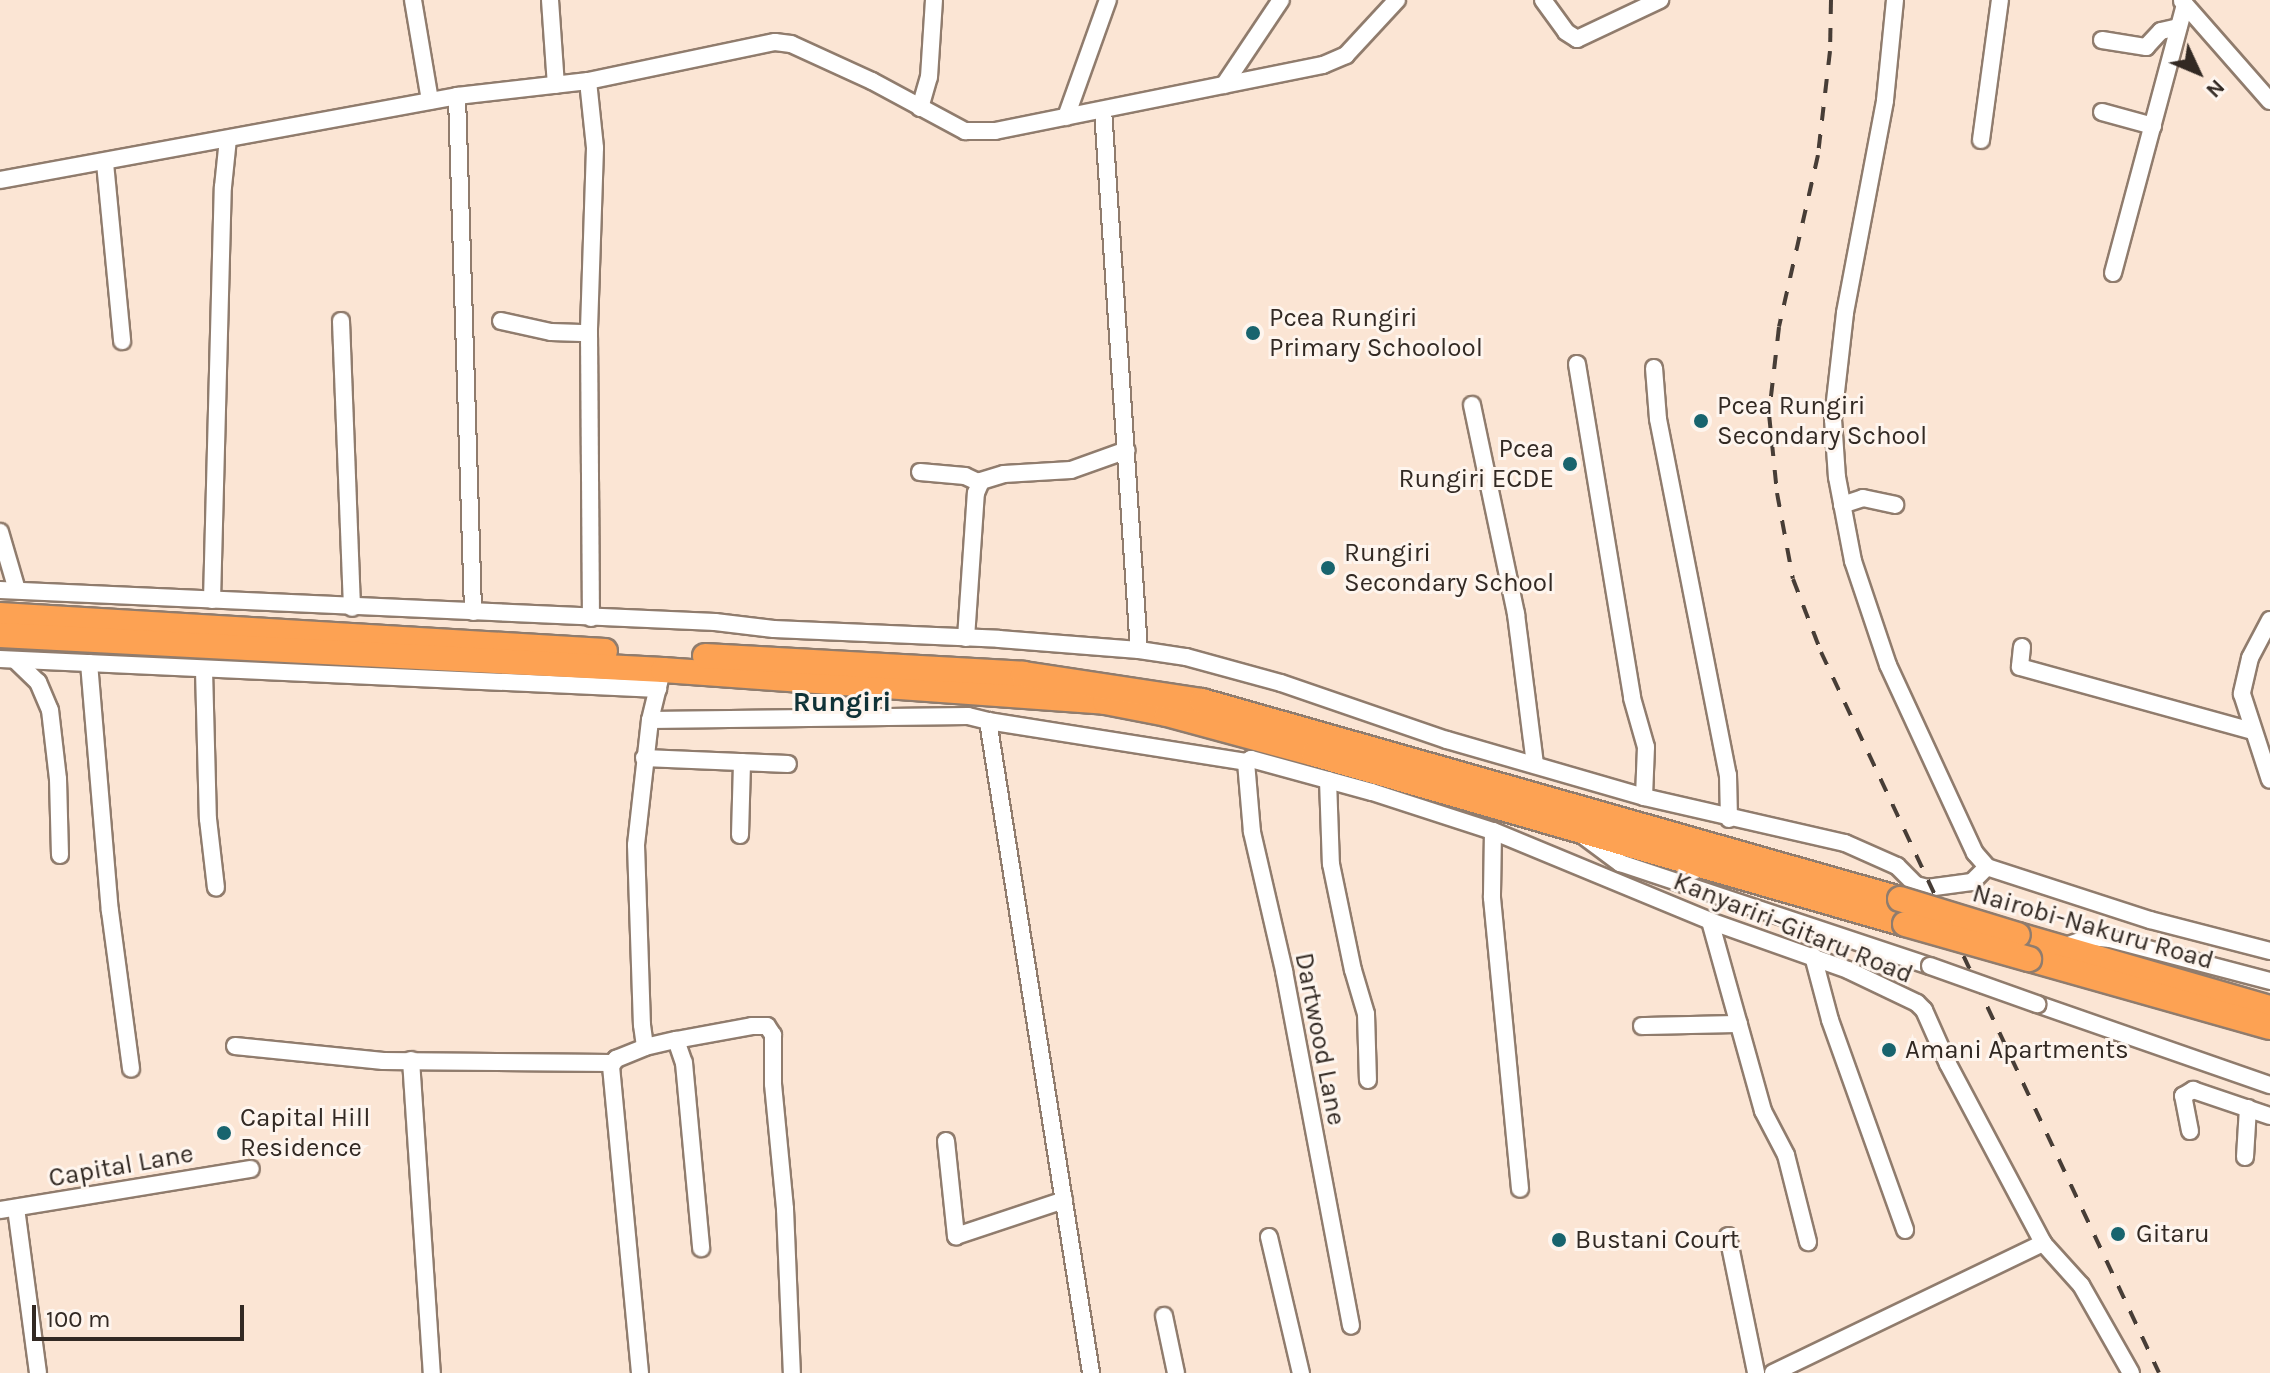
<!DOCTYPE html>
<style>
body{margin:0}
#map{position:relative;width:2270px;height:1373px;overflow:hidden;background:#fbe5d4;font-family:Karla,sans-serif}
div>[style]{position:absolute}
.roads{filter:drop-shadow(2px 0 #907c6d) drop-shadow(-2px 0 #907c6d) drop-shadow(0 2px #907c6d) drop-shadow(0 -2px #907c6d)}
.minor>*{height:16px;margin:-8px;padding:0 8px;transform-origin:8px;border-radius:8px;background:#fff}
.highway>*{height:24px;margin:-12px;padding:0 12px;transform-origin:12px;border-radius:12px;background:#fda253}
.rail>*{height:4px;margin-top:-2px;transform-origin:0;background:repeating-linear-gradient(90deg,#473d36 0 14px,transparent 0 28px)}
.bridges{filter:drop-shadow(2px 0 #907c6d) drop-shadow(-2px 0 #907c6d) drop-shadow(0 2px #907c6d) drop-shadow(0 -2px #907c6d)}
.minor-bridge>*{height:16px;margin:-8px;padding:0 8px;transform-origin:8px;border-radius:8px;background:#fff}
.highway-bridge>*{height:24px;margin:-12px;padding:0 12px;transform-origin:12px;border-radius:12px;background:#fda253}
.dots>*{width:22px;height:22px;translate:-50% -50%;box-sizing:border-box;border:4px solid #fef5ee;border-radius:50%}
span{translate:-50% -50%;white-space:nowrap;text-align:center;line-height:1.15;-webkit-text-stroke:6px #fef5ee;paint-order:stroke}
.poi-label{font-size:26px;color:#322923}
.left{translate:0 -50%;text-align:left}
.right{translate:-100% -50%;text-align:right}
.street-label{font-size:26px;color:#322923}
.neighbourhood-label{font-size:28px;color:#0f3237;font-weight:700}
.north{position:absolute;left:2158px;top:32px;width:80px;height:80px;-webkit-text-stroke:6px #fef5ee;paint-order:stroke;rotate:134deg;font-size:22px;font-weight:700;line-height:32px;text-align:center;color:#322923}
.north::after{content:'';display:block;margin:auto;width:28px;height:36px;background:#322923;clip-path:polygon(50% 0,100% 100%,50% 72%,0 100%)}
.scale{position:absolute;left:32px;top:1305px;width:212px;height:36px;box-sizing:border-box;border:4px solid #322923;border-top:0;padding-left:10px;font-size:24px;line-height:28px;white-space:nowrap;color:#322923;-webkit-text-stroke:6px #fef5ee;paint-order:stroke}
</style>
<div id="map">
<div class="roads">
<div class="minor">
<i style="left:413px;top:0;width:102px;rotate:80.4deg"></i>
<i style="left:550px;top:0;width:85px;rotate:86deg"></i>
<i style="left:1543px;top:0;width:39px;rotate:54deg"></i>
<i style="left:1566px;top:32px;width:13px;rotate:32deg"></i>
<i style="left:1577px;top:39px;width:92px;rotate:-25.2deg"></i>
<i style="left:1895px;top:0;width:101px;rotate:95.7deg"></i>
<i style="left:1885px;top:101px;width:216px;rotate:100.7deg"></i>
<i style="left:1845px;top:313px;width:107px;rotate:96.5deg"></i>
<i style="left:1833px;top:419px;width:58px;rotate:86.1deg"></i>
<i style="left:1837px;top:477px;width:86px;rotate:79.2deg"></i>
<i style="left:1853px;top:561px;width:110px;rotate:71.4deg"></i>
<i style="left:1888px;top:665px;width:207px;rotate:65.2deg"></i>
<i style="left:1975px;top:853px;width:18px;rotate:49deg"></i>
<i style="left:1987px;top:867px;width:171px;rotate:18deg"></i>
<i style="left:2150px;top:920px;width:124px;rotate:14.5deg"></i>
<i style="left:2182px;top:1px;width:133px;rotate:48.7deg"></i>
<i style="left:2102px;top:40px;width:45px;rotate:9deg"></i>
<i style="left:2146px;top:47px;width:22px;rotate:-47deg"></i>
<i style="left:2161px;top:31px;width:18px;rotate:-13deg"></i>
<i style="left:588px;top:81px;width:67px;rotate:84deg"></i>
<i style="left:595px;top:148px;width:185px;rotate:91.9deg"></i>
<i style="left:589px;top:333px;width:285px;rotate:89.6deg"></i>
<i style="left:1224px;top:85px;width:102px;rotate:-56.2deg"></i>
<i style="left:457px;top:96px;width:516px;rotate:88.22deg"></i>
<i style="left:920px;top:108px;width:32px;rotate:-74deg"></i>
<i style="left:929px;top:77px;width:77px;rotate:-86.3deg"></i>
<i style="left:1103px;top:110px;width:541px;rotate:86.19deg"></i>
<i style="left:2102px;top:112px;width:53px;rotate:15.4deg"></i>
<i style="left:1066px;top:117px;width:124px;rotate:-70.3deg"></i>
<i style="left:1981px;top:140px;width:141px;rotate:-82.3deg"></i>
<i style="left:105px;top:163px;width:179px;rotate:84.5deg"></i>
<i style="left:0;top:180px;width:465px;rotate:-10.4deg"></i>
<i style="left:457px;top:96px;width:132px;rotate:-6.5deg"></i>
<i style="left:588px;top:81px;width:191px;rotate:-11.8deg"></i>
<i style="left:775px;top:42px;width:16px;rotate:7deg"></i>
<i style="left:791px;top:44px;width:89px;rotate:24.6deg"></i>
<i style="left:872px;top:81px;width:106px;rotate:28.3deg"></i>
<i style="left:965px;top:131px;width:30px"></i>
<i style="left:995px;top:131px;width:335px;rotate:-11.4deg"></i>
<i style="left:1323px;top:65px;width:25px;rotate:-23deg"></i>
<i style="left:1346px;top:55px;width:75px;rotate:-47.2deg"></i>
<i style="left:2113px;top:273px;width:278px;rotate:-75deg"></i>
<i style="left:341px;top:321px;width:287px;rotate:87.8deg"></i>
<i style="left:501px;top:321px;width:51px;rotate:12.4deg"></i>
<i style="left:551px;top:332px;width:38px;rotate:2deg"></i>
<i style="left:1577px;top:364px;width:338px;rotate:80.6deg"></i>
<i style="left:1632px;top:698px;width:51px;rotate:74.1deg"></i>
<i style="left:1646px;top:747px;width:50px;rotate:92.3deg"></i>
<i style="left:1654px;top:368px;width:51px;rotate:85.5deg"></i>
<i style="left:1658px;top:419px;width:363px;rotate:78.9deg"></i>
<i style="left:1728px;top:775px;width:44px;rotate:88.7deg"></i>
<i style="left:1472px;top:405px;width:214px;rotate:78.1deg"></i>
<i style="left:1516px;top:614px;width:152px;rotate:82.8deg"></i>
<i style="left:920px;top:472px;width:45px;rotate:5.1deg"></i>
<i style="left:965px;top:476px;width:17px;rotate:25deg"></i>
<i style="left:1842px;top:505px;width:22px;rotate:-18deg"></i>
<i style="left:1863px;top:498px;width:33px;rotate:12deg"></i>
<i style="left:0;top:532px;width:60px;rotate:73.7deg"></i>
<i style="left:0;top:590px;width:716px;rotate:2.56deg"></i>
<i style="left:715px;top:622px;width:59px;rotate:6.8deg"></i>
<i style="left:774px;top:629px;width:225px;rotate:2.5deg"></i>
<i style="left:999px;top:639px;width:140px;rotate:4.5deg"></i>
<i style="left:1139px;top:650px;width:48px;rotate:8.5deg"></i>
<i style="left:1186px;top:657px;width:98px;rotate:15.3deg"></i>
<i style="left:1281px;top:683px;width:176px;rotate:19deg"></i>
<i style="left:1447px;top:740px;width:205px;rotate:16.1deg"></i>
<i style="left:1644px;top:797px;width:206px;rotate:12.9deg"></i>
<i style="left:1845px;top:843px;width:57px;rotate:23.9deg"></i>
<i style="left:1897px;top:866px;width:27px;rotate:45deg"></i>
<i style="left:1916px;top:885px;width:11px;rotate:15deg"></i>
<i style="left:1927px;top:888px;width:45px;rotate:-7.6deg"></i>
<i style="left:1972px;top:882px;width:21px;rotate:-45deg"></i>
<i style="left:212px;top:600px;width:413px;rotate:-88.5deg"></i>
<i style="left:223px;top:187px;width:48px;rotate:-84.1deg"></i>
<i style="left:2270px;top:620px;width:43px;rotate:117.8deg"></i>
<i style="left:2250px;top:658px;width:37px;rotate:103deg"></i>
<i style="left:2242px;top:694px;width:90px;rotate:72deg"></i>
<i style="left:966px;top:638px;width:145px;rotate:-86.1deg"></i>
<i style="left:976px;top:493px;width:13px;rotate:-67deg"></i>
<i style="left:981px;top:481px;width:24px;rotate:-17deg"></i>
<i style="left:1004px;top:474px;width:67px;rotate:-3.4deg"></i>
<i style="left:1071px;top:470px;width:59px;rotate:-19.7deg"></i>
<i style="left:2022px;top:647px;width:20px;rotate:96deg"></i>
<i style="left:2020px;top:667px;width:241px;rotate:15.4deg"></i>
<i style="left:0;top:659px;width:659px;rotate:2.61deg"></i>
<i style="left:15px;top:660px;width:32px;rotate:44deg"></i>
<i style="left:38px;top:682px;width:30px;rotate:67deg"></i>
<i style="left:50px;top:710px;width:69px;rotate:83.4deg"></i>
<i style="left:58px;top:779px;width:76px;rotate:88.5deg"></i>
<i style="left:89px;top:663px;width:249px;rotate:85.2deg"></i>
<i style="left:110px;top:911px;width:159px;rotate:82.4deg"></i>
<i style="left:204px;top:670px;width:149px;rotate:88.5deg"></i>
<i style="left:208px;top:819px;width:69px;rotate:83.4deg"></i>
<i style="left:660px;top:679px;width:42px;rotate:103.7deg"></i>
<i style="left:650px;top:720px;width:126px;rotate:96.4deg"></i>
<i style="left:636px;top:845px;width:180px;rotate:88.1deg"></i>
<i style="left:642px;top:1025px;width:22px;rotate:82deg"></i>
<i style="left:645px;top:1047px;width:32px;rotate:-13deg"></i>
<i style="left:676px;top:1040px;width:24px;rotate:71deg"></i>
<i style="left:684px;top:1063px;width:186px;rotate:84.7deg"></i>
<i style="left:650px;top:720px;width:318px;rotate:-0.7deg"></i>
<i style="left:968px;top:716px;width:21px;rotate:14deg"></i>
<i style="left:988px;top:721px;width:660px;rotate:81.02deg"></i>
<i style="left:988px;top:721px;width:261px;rotate:9deg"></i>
<i style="left:1246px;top:762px;width:6px;rotate:-31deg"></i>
<i style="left:1251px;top:759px;width:125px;rotate:15.3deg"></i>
<i style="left:1372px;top:792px;width:127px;rotate:17.9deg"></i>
<i style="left:1493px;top:831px;width:235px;rotate:22.5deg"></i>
<i style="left:1710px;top:921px;width:146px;rotate:19.5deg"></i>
<i style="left:1848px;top:970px;width:76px;rotate:25.6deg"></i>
<i style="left:1917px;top:1003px;width:10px;rotate:45deg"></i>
<i style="left:1924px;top:1010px;width:59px;rotate:66deg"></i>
<i style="left:1948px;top:1064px;width:203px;rotate:62deg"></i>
<i style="left:2043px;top:1243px;width:57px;rotate:47.9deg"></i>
<i style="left:2081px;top:1285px;width:101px;rotate:60.4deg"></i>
<i style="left:644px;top:758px;width:144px;rotate:2.4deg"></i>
<i style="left:1246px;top:762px;width:70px;rotate:85.1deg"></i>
<i style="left:1252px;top:832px;width:143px;rotate:77deg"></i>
<i style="left:1284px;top:971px;width:361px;rotate:79.3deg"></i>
<i style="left:1328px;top:780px;width:84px;rotate:88deg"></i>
<i style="left:1331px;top:864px;width:108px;rotate:78.3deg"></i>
<i style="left:1353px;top:970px;width:46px;rotate:73.5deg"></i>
<i style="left:1366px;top:1014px;width:66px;rotate:88.3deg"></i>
<i style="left:1493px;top:831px;width:67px;rotate:90.9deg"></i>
<i style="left:1492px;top:898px;width:292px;rotate:84.5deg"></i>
<i style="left:740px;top:835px;width:73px;rotate:-88.4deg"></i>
<i style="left:1585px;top:837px;width:44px;rotate:36.6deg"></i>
<i style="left:1620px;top:863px;width:327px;rotate:18.4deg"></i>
<i style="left:1710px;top:921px;width:197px;rotate:74.4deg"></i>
<i style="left:1763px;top:1111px;width:50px;rotate:62.4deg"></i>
<i style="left:1786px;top:1155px;width:90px;rotate:75.8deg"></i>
<i style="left:2063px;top:947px;width:30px;rotate:-20deg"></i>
<i style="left:2091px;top:937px;width:19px;rotate:6deg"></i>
<i style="left:2110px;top:939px;width:165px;rotate:14.7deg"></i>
<i style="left:1813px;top:956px;width:66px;rotate:75.1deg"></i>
<i style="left:1830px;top:1020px;width:223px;rotate:70.3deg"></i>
<i style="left:2037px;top:1004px;width:247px;rotate:19.2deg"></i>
<i style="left:1642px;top:1026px;width:97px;rotate:-1.2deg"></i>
<i style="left:676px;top:1040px;width:77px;rotate:-10.4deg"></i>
<i style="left:752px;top:1026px;width:15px"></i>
<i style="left:767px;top:1026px;width:11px;rotate:56deg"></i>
<i style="left:773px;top:1035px;width:49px;rotate:90deg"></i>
<i style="left:773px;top:1084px;width:126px;rotate:84.5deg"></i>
<i style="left:785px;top:1209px;width:164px;rotate:87.6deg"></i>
<i style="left:235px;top:1046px;width:149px;rotate:5.8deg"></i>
<i style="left:383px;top:1061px;width:228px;rotate:0.5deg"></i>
<i style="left:411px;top:1060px;width:314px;rotate:86.2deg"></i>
<i style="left:2190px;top:1131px;width:36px;rotate:-101deg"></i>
<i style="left:2183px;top:1096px;width:12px;rotate:-31deg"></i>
<i style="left:2193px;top:1090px;width:81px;rotate:18.7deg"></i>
<i style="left:946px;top:1141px;width:96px;rotate:84deg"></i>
<i style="left:956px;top:1236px;width:114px;rotate:-18.4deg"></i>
<i style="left:2245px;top:1157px;width:49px;rotate:-86.5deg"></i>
<i style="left:16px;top:1208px;width:166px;rotate:82.4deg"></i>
<i style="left:0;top:1210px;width:254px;rotate:-9.3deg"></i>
<i style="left:1728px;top:1236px;width:140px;rotate:78.4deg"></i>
<i style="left:1269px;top:1237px;width:140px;rotate:76.8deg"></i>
<i style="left:1164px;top:1316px;width:58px;rotate:78.1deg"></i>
<i style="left:640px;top:1373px;width:308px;rotate:-95.4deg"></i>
<i style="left:611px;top:1066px;width:9px;rotate:-54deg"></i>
<i style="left:616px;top:1059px;width:31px;rotate:-22deg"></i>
<i style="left:1773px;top:1373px;width:300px;rotate:-25.7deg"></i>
</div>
<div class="highway">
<i style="left:0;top:615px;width:606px;rotate:3.41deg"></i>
<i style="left:0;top:635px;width:664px;rotate:3.02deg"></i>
<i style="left:663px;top:670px;width:443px;rotate:4.1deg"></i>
<i style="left:1105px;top:702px;width:63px;rotate:11deg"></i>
<i style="left:1167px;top:714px;width:152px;rotate:15.2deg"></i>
<i style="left:1314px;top:754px;width:615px;rotate:16.05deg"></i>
<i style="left:705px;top:656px;width:319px;rotate:3.2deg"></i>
<i style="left:1023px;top:674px;width:181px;rotate:8.6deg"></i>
<i style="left:1202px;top:701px;width:726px;rotate:15.84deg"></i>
<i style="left:2018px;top:935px;width:262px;rotate:16.2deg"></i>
<i style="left:2029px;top:959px;width:250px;rotate:15.8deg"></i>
</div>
</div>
<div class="rail">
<i style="left:1831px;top:0;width:51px;rotate:91.1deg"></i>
<i style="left:1830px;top:51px;width:105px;rotate:96.6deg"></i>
<i style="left:1818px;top:155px;width:176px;rotate:102.8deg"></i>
<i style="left:1779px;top:327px;width:88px;rotate:96.6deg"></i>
<i style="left:1769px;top:414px;width:79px;rotate:84.2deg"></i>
<i style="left:1777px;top:493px;width:87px;rotate:79.5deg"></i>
<i style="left:1793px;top:579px;width:78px;rotate:69deg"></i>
<i style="left:1821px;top:652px;width:796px;rotate:64.88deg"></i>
</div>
<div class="bridges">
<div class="minor-bridge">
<i style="left:1930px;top:966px;width:114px;rotate:19.6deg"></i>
</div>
<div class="highway-bridge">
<i style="left:1900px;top:899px;width:123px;rotate:17deg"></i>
<i style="left:1905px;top:924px;width:129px;rotate:15.8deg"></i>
</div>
</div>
<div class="dots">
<i style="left:1253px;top:333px;background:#18646e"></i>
<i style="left:1701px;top:421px;background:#18646e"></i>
<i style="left:1570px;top:464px;background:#18646e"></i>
<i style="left:1328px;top:568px;background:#18646e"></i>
<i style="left:1889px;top:1050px;background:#18646e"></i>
<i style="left:224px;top:1133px;background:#18646e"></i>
<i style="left:2118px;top:1234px;background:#18646e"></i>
<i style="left:1559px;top:1240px;background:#18646e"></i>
</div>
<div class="poi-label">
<span class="left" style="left:1269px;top:333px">Pcea Rungiri<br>Primary Schoolool</span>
<span class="left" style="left:1717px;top:421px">Pcea Rungiri<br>Secondary School</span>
<span class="right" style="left:1554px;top:464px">Pcea<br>Rungiri ECDE</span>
<span class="left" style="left:1344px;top:568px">Rungiri<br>Secondary School</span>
<span class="left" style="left:1905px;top:1050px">Amani Apartments</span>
<span class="left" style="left:240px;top:1133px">Capital Hill<br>Residence</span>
<span class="left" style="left:2136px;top:1234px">Gitaru</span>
<span class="left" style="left:1575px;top:1240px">Bustani Court</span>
</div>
<div class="street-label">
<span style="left:2093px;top:927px;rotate:16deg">Nairobi-Nakuru Road</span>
<span style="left:1793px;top:928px;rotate:22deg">Kanyariri-Gitaru Road</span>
<span style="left:1320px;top:1039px;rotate:79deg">Dartwood Lane</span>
<span style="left:121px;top:1166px;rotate:-10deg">Capital Lane</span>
</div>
<div class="neighbourhood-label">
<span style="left:842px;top:702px">Rungiri</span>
</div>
<div class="north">N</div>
<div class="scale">100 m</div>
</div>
